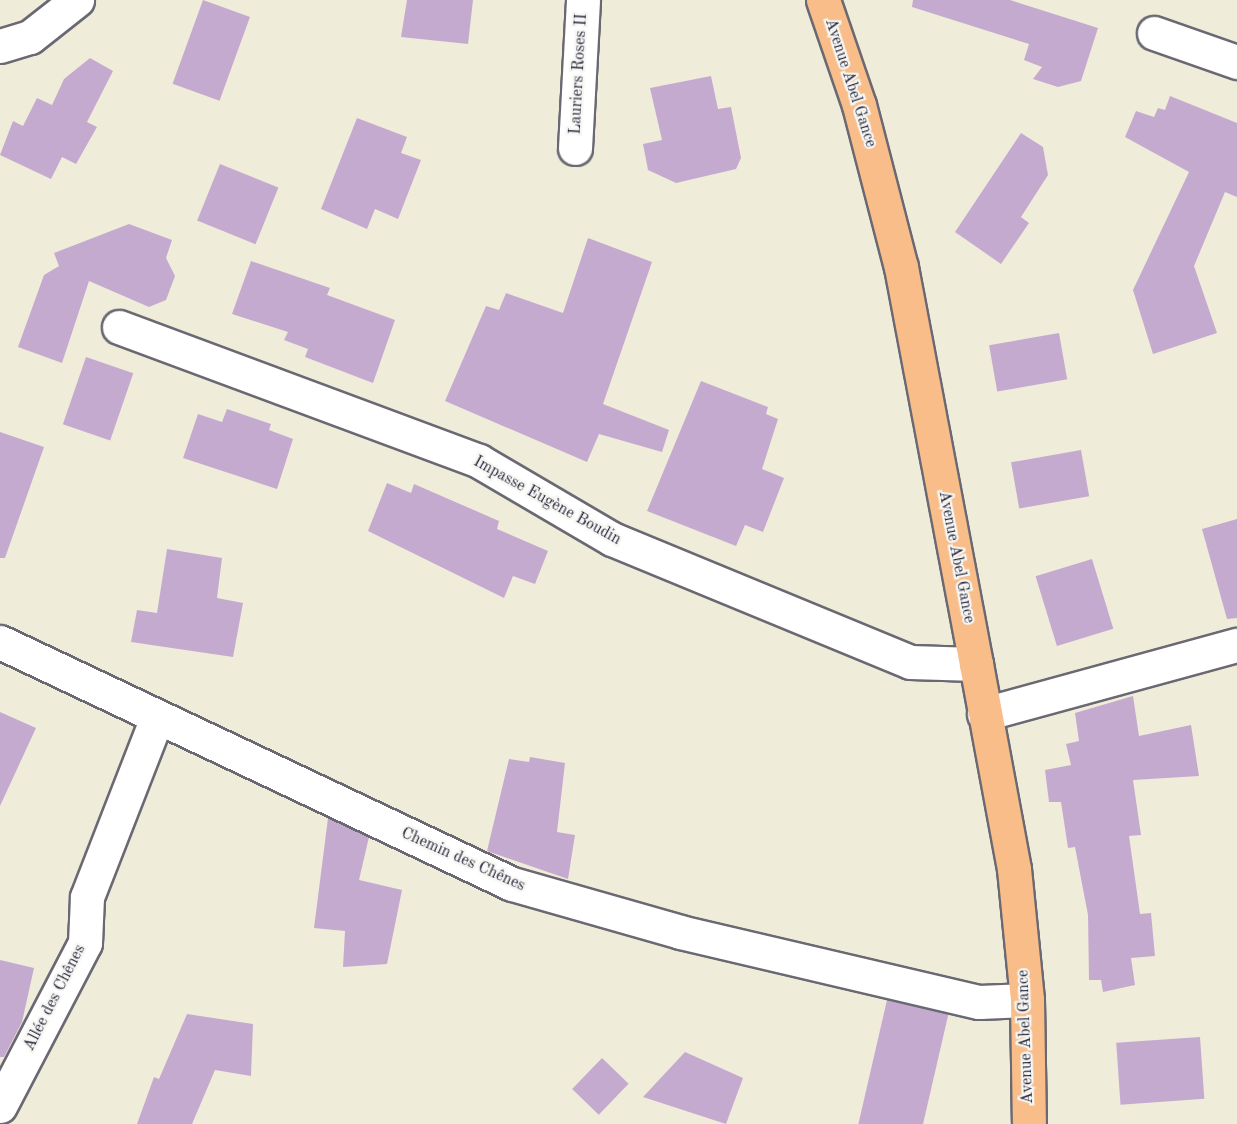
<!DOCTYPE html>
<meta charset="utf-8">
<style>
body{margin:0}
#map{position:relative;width:1237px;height:1124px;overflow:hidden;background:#f0ecda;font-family:"Old Standard TT",serif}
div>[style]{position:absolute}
.building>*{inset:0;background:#c5aad0;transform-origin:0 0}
.roads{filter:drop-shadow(2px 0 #6a6973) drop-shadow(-2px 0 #6a6973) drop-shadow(0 2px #6a6973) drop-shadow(0 -2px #6a6973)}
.minor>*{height:33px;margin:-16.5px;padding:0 16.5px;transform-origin:16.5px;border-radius:16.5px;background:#fff}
.major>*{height:33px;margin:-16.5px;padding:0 16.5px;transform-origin:16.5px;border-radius:16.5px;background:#f8bd89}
span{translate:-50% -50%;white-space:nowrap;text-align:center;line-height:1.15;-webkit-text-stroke:4.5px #f6f6f2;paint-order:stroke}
.street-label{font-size:16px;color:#22223b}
</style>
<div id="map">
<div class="building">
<i style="left:203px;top:0;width:50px;height:89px;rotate:20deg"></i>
<i style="clip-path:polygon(407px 0,473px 0,468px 44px,401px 37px)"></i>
<i style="clip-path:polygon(913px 0,1010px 0,1098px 28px,1081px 81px,1058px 87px,1033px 79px,1042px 67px,1024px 60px,1029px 44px,912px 7px)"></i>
<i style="clip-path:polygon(90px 58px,113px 71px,87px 122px,97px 127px,76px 164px,62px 157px,51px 179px,0 155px,13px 121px,23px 126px,37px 98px,52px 105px,64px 79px)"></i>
<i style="clip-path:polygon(711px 76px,718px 109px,731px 107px,741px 158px,736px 169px,676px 183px,648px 170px,643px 144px,662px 140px,650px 88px)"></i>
<i style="clip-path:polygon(1170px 96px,1237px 123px,1237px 197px,1225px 192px,1194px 266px,1217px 333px,1153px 354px,1133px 290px,1189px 172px,1125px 137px,1136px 111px,1154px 117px,1158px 108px,1165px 110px)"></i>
<i style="clip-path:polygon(357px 118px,407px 137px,401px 153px,421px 160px,398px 219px,375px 209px,367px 229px,321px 209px)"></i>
<i style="clip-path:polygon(1021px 133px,1043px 147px,1048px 175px,1021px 217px,1029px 223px,1001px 264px,955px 232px)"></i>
<i style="left:220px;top:164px;width:63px;height:61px;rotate:22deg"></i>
<i style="clip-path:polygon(129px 224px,172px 240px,166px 258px,175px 276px,166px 300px,149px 307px,89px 281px,62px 363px,18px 347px,44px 275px,59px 266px,54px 253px)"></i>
<i style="clip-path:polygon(588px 238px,652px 262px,603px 404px,669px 430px,662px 452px,599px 434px,587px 462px,445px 401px,486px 306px,499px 310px,506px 293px,563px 313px)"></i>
<i style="clip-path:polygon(251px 261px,330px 288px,327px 295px,395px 320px,373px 383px,305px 357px,308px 349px,284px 340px,288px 332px,232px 314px)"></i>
<i style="left:1059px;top:333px;width:47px;height:71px;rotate:80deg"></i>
<i style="left:86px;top:357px;width:50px;height:71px;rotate:19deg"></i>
<i style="clip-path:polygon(701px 381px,768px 407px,766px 414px,778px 419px,762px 469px,784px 478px,763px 532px,745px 525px,736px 546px,647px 511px)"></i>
<i style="clip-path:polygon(227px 409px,271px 424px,269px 430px,293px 439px,277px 489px,183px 458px,198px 414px,222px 422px)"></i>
<i style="clip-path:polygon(0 432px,44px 447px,5px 558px,0 558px)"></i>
<i style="left:1081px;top:450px;width:47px;height:71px;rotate:80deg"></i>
<i style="clip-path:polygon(387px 483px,411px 493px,414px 484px,499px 521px,497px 529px,548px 551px,535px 584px,513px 576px,504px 598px,368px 531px)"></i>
<i style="clip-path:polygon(1237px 519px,1237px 618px,1227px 619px,1202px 529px)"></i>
<i style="clip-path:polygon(167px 549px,222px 558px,217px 598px,243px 603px,233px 657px,131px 642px,137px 610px,157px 613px)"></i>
<i style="left:1092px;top:559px;width:73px;height:59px;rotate:73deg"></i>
<i style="clip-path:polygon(1133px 696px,1139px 736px,1191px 725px,1199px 776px,1133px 780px,1141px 835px,1129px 836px,1140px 914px,1151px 913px,1155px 956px,1131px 958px,1135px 985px,1103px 992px,1101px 980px,1089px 980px,1088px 915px,1075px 847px,1068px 848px,1061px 802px,1049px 802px,1045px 770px,1071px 765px,1066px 744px,1079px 741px,1075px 713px)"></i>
<i style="clip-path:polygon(0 712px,36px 728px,0 806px)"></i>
<i style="clip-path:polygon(530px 757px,565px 763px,557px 832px,575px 835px,568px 879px,487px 851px,509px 759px,529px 762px)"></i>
<i style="clip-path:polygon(328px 818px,369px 837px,359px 880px,402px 890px,387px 964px,343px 967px,345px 931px,314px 928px)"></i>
<i style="clip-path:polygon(0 960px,34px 968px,22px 1022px,4px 1057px,0 1057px)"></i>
<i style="left:887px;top:1000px;width:63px;height:127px;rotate:13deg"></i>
<i style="clip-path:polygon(187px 1014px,253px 1024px,251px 1076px,215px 1070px,192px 1124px,137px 1124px,154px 1077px,159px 1079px)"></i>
<i style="left:1200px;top:1037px;width:62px;height:84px;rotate:86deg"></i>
<i style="clip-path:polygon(685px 1052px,743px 1078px,726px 1124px,643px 1097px)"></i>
<i style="left:602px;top:1058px;width:37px;height:43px;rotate:44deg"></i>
</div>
<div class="roads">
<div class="minor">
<i style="left:1154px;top:33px;width:88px;rotate:19.3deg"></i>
<i style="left:0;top:46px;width:31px;rotate:-17deg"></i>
<i style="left:30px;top:37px;width:60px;rotate:-38.2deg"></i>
<i style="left:575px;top:148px;width:148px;rotate:-86.9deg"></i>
<i style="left:119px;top:327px;width:384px;rotate:20.4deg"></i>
<i style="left:479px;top:461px;width:154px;rotate:30.4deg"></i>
<i style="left:612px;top:539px;width:322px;rotate:22.4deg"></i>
<i style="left:910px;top:662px;width:66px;rotate:1.7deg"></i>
<i style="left:0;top:642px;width:566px;rotate:25.3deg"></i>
<i style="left:512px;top:884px;width:175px;rotate:15.9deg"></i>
<i style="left:680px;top:932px;width:307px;rotate:13.2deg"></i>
<i style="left:979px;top:1002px;width:48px;rotate:-2.4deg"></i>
<i style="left:984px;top:714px;width:262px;rotate:-15.3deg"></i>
<i style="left:0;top:1106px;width:184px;rotate:-62.5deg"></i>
<i style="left:85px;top:943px;width:46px;rotate:-87.5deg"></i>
<i style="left:87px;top:897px;width:193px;rotate:-68.7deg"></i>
</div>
<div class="major">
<i style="left:823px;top:0;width:111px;rotate:71.1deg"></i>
<i style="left:859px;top:105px;width:167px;rotate:75.5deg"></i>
<i style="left:901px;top:267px;width:404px;rotate:79.3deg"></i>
<i style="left:976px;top:664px;width:208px;rotate:79.5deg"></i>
<i style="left:1014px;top:869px;width:132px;rotate:84.3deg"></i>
<i style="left:1027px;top:1000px;width:124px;rotate:89.1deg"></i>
</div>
</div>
<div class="street-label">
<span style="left:579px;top:74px;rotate:-87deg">Lauriers Roses II</span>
<span style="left:850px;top:83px;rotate:72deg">Avenue Abel Gance</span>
<span style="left:547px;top:501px;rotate:29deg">Impasse Eugène Boudin</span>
<span style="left:956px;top:557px;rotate:79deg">Avenue Abel Gance</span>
<span style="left:463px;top:860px;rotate:24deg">Chemin des Chênes</span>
<span style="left:55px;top:998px;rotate:-63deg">Allée des Chênes</span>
<span style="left:1026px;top:1037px;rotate:-92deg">Avenue Abel Gance</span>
</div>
</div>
